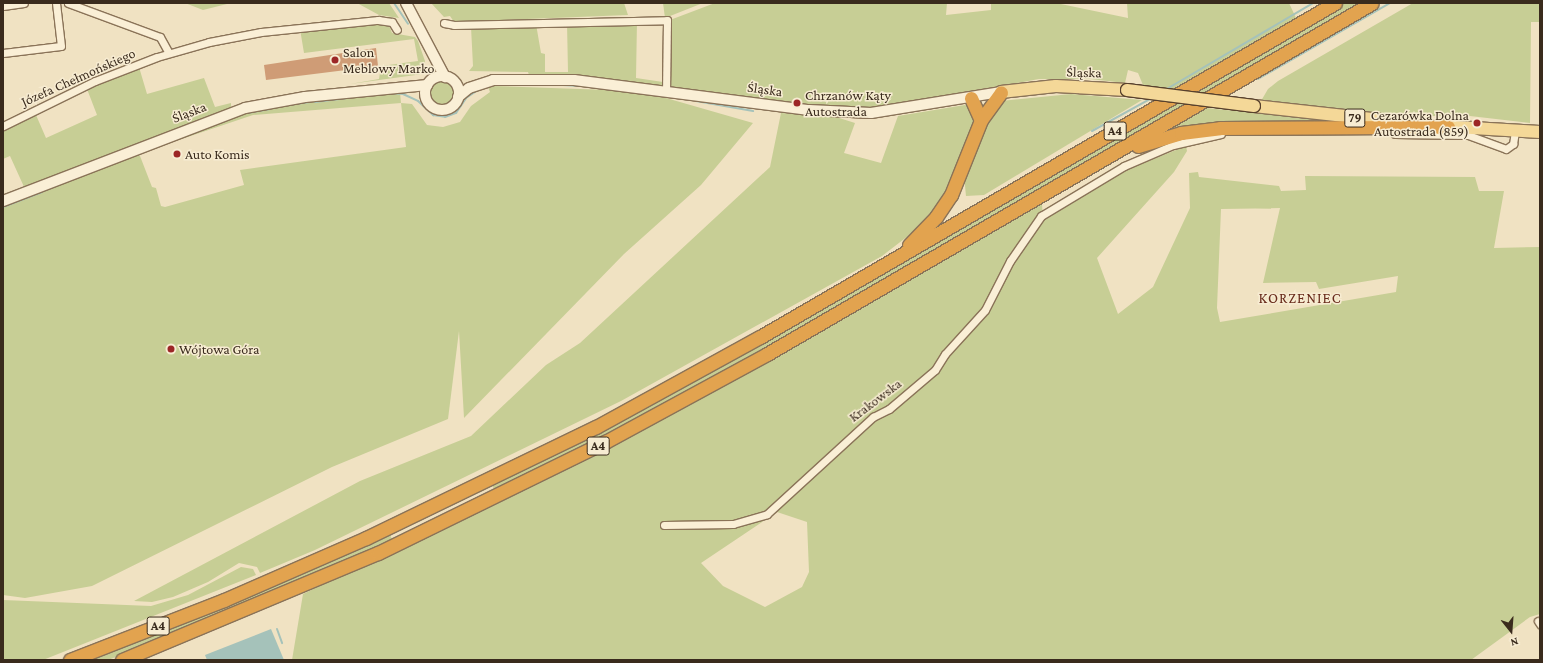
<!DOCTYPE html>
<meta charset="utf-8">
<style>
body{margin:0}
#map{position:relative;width:1543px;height:663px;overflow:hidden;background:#f0e2c2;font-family:"Crimson Pro",serif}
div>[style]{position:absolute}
.green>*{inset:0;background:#c7ce95}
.round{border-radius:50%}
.water>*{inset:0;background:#a5c2ba}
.stream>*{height:2px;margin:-1px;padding:0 1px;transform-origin:1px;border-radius:1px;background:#a5c2ba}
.building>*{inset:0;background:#cf9c76}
.roads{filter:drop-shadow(1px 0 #8a7358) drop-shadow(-1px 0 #8a7358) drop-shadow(0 1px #8a7358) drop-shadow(0 -1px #8a7358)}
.street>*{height:7px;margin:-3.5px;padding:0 3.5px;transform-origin:3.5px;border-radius:3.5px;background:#faefd6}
.secondary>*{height:10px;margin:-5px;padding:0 5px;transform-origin:5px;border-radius:5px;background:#faefd6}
.secondary>.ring{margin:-5px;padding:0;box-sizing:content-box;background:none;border:10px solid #faefd6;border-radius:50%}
.primary>*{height:12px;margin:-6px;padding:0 6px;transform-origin:6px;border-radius:6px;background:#f4d898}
.highway>*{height:13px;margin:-6.5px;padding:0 6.5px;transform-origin:6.5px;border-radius:6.5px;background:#e2a34f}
.bridges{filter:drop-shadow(1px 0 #58412d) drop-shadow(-1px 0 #58412d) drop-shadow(0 1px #58412d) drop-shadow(0 -1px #58412d)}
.primary-bridge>*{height:12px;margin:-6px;padding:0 6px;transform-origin:6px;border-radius:6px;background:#f4d898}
.dots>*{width:11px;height:11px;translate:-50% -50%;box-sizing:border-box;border:2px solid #f7ecd2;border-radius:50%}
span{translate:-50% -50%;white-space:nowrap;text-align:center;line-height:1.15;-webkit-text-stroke:3px #f7ecd2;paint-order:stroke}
.shield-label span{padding:1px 3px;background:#f7ecd2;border:1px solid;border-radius:3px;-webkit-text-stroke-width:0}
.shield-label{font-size:13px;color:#3a2b1d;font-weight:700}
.poi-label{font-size:14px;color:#3a2b1d}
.left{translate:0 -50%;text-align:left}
.right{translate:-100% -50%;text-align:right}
.street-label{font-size:14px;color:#3a2b1d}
.neighbourhood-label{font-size:15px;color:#682b1b;letter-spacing:1px}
.frame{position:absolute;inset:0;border:4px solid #3a2b1d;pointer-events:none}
.north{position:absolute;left:1491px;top:611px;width:40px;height:40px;-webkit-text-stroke:3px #f7ecd2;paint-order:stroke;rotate:163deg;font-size:11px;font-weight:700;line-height:16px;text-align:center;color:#3a2b1d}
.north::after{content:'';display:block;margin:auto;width:14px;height:18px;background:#3a2b1d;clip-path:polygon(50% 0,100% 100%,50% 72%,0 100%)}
</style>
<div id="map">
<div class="green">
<i style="clip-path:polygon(185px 3px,231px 3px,203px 10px)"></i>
<i style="clip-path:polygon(357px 3px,389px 3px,399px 18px,379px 15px)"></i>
<i style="clip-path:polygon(431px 3px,624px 3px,628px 15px,454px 22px,450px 16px,444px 17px)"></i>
<i style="clip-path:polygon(663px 3px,703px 3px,665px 18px)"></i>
<i style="clip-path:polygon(715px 3px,947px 3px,946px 15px,991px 10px,991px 3px,1056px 3px,1128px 18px,1127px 3px,1289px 3px,1296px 18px,1173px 89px,1143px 85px,1138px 73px,1128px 70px,1125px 83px,1090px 79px,1039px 79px,886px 107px,838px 108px,668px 88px,670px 20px)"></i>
<i style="clip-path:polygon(1343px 3px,1363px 3px,1208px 94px,1191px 91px)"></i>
<i style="clip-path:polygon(1413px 3px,1540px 3px,1540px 22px,1531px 22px,1530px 123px,1470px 116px,1405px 116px,1261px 101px,1268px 89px,1278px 81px)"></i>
<i style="clip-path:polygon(637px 21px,636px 78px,663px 82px,662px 87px,529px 75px,528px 72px,469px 71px,473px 66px,471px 27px,536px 24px,541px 53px,545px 54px,545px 72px,568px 72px,567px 23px)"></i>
<i style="clip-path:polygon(388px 23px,392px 33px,415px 37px,418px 41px,425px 61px,423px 74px,350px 84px,379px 79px,381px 66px,418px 61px,414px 39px,304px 53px,300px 29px)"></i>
<i style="clip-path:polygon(139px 67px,147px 94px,204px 78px,215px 107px,231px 103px,231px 109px,25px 189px,10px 156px,3px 159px,3px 129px,36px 115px,46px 138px,97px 115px,87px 89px)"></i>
<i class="round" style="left:430px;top:81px;width:24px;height:24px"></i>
<i style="clip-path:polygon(493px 86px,609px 90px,666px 98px,753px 123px,701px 185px,624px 254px,464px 418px,459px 331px,448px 419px,332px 467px,92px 586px,25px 598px,3px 595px,3px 204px,135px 153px,140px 156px,152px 187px,156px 188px,161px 206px,165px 207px,244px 185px,240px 170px,406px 147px,401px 103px,253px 115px,146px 151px,236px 115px,277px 105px,400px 92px,401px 103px,412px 104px,427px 125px,443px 127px,460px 122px,471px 106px,490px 92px,488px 87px)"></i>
<i style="clip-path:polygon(1071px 94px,1142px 100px,984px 195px,966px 196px,964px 175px,986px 117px,1001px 101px)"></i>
<i style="clip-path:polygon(1173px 102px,1190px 104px,744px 362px,496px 493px,491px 483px)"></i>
<i style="clip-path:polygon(965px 105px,973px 108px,976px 117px,940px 203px,908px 236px,882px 256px,621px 401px,315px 550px,260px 573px,257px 567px,239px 563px,208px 582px,173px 597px,152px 602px,134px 601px,360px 481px,471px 436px,546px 365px,580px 343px,770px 167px,781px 113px,833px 116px,855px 123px,844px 153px,881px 163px,898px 116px)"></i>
<i style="clip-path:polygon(1206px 108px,1352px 123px,1157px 135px)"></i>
<i style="clip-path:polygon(evenodd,1186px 146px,1187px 151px,1174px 172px,1097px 258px,1118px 314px,1153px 287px,1190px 208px,1189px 173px,1198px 172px,1199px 177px,1279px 186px,1281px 191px,1306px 190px,1305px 176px,1475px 177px,1479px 191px,1504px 191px,1494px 248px,1540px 247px,1540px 614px,1530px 617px,1471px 660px,292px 660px,303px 594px,567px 468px,741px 377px,1042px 204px,1043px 219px,1106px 178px,1186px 146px,1280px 208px,1263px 283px,1316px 282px,1319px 289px,1398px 276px,1396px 292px,1220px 322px,1217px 308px,1221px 209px,1280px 208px,1186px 146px,777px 512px,807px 522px,809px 572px,802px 587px,765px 607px,723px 586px,701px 563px,777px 512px)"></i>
<i style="clip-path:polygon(389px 532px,393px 542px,149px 644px,108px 660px,80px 660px)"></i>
<i style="clip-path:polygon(241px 567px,253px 569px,256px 575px,43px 660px,3px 660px,3px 600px,151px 606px,188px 595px)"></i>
</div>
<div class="water">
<i style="clip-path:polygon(271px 629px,284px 660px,207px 660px,205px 655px)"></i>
</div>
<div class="stream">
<i style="left:394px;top:3px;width:25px;rotate:56deg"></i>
<i style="left:1258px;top:79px;width:152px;rotate:-29.9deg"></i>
<i style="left:563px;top:85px;width:17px;rotate:3deg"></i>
<i style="left:1165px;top:90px;width:172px;rotate:-30.4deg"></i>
<i style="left:391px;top:93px;width:12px;rotate:5deg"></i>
<i style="left:403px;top:94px;width:17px;rotate:25deg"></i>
<i style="left:418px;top:101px;width:21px;rotate:43deg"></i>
<i style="left:433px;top:115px;width:12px;rotate:9deg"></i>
<i style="left:445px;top:117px;width:12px;rotate:-20deg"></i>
<i style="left:456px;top:113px;width:18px;rotate:-56deg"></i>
<i style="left:466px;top:98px;width:18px;rotate:-34deg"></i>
<i style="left:696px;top:101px;width:58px;rotate:10deg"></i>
<i style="left:315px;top:102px;width:31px;rotate:-7deg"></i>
<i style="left:281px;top:106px;width:29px;rotate:-8deg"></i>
<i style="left:247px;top:113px;width:22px;rotate:-10deg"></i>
<i style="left:235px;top:117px;width:9px;rotate:-21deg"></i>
<i style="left:1092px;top:131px;width:68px;rotate:-28.8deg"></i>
<i style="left:43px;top:191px;width:9px;rotate:-21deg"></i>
<i style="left:3px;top:207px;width:42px;rotate:-21deg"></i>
<i style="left:277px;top:629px;width:15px;rotate:70deg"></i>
</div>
<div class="building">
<i style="clip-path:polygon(376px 48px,378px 66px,266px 80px,264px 65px)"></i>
</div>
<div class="roads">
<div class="street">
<i style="left:68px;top:3px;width:98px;rotate:20.3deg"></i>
<i style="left:160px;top:37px;width:18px;rotate:61deg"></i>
<i style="left:3px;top:6px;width:21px;rotate:-8deg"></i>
<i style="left:444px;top:23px;width:10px;rotate:11deg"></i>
<i style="left:454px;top:25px;width:213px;rotate:-1.3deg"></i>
<i style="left:667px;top:20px;width:71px;rotate:90.8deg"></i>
<i style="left:3px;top:53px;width:58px;rotate:-6.9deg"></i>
<i style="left:61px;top:46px;width:43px;rotate:-96.6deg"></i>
<i style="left:3px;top:126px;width:102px;rotate:-26.1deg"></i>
<i style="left:95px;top:81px;width:66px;rotate:-21.2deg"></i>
<i style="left:157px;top:57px;width:54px;rotate:-16.1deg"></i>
<i style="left:209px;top:42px;width:53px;rotate:-10.9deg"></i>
<i style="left:261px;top:32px;width:118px;rotate:-5.9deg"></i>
<i style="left:378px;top:20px;width:14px;rotate:8deg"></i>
<i style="left:392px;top:22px;width:9px;rotate:58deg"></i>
<i style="left:1395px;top:134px;width:73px;rotate:0.8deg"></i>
<i style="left:1468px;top:135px;width:40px;rotate:20.2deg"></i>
<i style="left:1506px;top:149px;width:9px;rotate:-36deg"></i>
<i style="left:1513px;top:144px;width:13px;rotate:-81deg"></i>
<i style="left:664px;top:525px;width:69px;rotate:-0.8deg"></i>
<i style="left:733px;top:524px;width:35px;rotate:-16deg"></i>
<i style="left:767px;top:514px;width:144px;rotate:-42.5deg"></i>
<i style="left:873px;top:417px;width:18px;rotate:-27deg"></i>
<i style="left:889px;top:409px;width:60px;rotate:-40.3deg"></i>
<i style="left:935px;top:370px;width:19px;rotate:-58deg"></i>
<i style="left:945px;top:354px;width:59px;rotate:-47.7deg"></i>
<i style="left:985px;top:310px;width:55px;rotate:-63deg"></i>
<i style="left:1010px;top:261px;width:55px;rotate:-55.4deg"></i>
<i style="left:1041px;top:216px;width:97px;rotate:-31.1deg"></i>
<i style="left:1124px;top:166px;width:53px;rotate:-23.2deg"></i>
<i style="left:1173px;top:145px;width:49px;rotate:-12.9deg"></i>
<i style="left:1538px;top:621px;width:4px;rotate:56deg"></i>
</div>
<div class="secondary">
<i style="left:406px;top:3px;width:84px;rotate:62.2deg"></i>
<i class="ring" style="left:425px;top:76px;width:24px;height:24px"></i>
<i style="left:458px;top:97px;width:14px;rotate:-39deg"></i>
<i style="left:469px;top:88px;width:25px;rotate:-18deg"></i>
<i style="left:493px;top:80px;width:81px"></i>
<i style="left:574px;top:80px;width:237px;rotate:7.3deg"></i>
<i style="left:809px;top:110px;width:62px;rotate:2.8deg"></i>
<i style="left:871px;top:113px;width:132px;rotate:-9.2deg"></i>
<i style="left:3px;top:201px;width:259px;rotate:-21deg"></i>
<i style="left:245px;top:108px;width:61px;rotate:-10.4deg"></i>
<i style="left:305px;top:97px;width:123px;rotate:-5.6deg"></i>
</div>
<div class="primary">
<i style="left:1001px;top:92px;width:55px;rotate:-6.2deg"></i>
<i style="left:1056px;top:86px;width:71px;rotate:3.2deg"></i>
<i style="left:1254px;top:106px;width:146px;rotate:6.3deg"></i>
<i style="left:1439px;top:126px;width:101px;rotate:3.4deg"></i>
</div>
<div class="highway">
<i style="left:971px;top:98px;width:24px;rotate:66deg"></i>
<i style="left:1138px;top:146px;width:45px;rotate:-16.8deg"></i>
<i style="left:1181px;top:133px;width:39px;rotate:-7deg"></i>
<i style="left:1220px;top:128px;width:228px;rotate:-0.3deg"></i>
<i style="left:909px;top:245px;width:39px;rotate:-46deg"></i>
<i style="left:936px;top:217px;width:27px;rotate:-56deg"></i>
<i style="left:951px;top:195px;width:81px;rotate:-68.2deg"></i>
<i style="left:981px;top:120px;width:34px;rotate:-54deg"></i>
<i style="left:70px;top:660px;width:165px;rotate:-21.3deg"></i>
<i style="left:224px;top:600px;width:155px;rotate:-23.6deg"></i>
<i style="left:366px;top:538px;width:255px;rotate:-25.8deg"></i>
<i style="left:596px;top:427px;width:187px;rotate:-28.8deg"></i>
<i style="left:760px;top:337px;width:665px;rotate:-30.15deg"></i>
<i style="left:122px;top:660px;width:277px;rotate:-22.7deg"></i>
<i style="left:378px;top:553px;width:253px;rotate:-26.1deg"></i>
<i style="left:605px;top:442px;width:184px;rotate:-28.5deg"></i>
<i style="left:767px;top:354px;width:699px;rotate:-30.12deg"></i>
</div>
</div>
<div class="bridges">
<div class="primary-bridge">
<i style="left:1127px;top:90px;width:128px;rotate:7.2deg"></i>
</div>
</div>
<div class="dots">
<i style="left:335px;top:60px;background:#9c2626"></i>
<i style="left:797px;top:103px;background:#9c2626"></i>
<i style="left:1477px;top:123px;background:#9c2626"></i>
<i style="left:177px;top:154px;background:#9c2626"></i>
<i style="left:171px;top:349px;background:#9c2626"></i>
</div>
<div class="shield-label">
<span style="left:1355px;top:118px">79</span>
<span style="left:1115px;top:131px">A4</span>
<span style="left:598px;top:446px">A4</span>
<span style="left:158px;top:626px">A4</span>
</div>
<div class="poi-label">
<span class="left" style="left:343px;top:60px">Salon<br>Meblowy Marko</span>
<span class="left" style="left:805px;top:103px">Chrzanów Kąty<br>Autostrada</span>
<span class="right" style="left:1469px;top:123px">Cezarówka Dolna<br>Autostrada (859)</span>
<span class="left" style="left:185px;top:154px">Auto Komis</span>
<span class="left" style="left:179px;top:349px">Wójtowa Góra</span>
</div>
<div class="street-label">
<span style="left:1084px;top:72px;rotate:2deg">Śląska</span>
<span style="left:78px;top:77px;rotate:-24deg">Józefa Chełmońskiego</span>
<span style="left:765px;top:89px;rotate:8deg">Śląska</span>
<span style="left:189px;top:112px;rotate:-21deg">Śląska</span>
<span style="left:875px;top:400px;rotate:-37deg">Krakowska</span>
</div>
<div class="neighbourhood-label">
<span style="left:1300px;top:299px">KORZENIEC</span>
</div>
<div class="frame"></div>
<div class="north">N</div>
</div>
